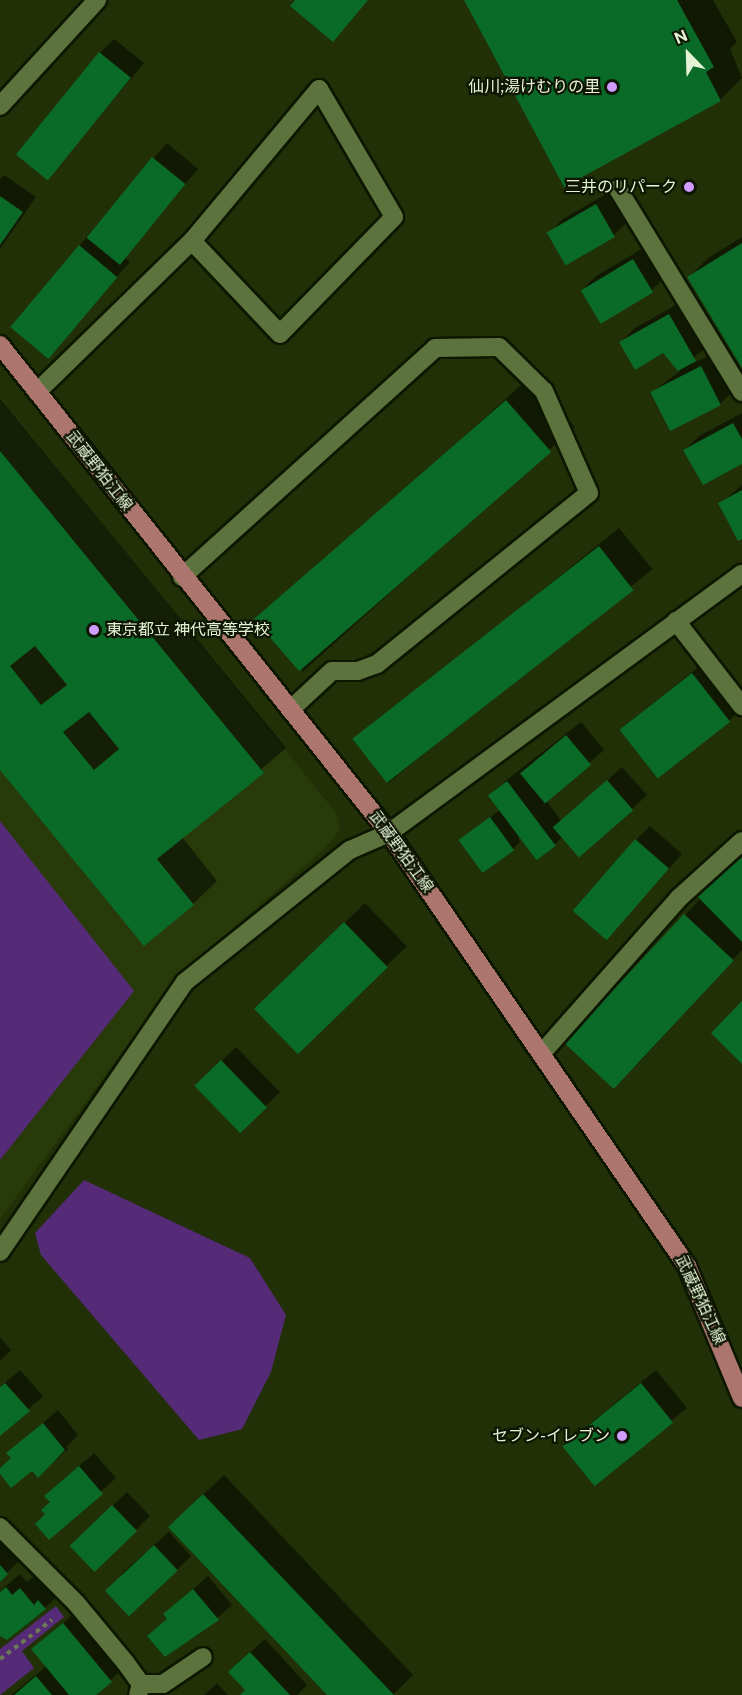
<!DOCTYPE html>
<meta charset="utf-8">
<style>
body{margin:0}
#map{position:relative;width:742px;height:1695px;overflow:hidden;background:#213006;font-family:"Public Sans","Noto Sans JP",sans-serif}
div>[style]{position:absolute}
.built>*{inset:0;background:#293a0a}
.green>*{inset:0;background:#552a76}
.shadow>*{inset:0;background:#0007;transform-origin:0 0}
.building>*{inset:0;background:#0a6a27;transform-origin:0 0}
.path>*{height:4px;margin-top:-2px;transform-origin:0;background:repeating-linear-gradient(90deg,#6c7a55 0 4.5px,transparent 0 9px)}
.roads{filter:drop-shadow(2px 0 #0d1700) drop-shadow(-2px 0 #0d1700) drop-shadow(0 2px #0d1700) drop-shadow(0 -2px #0d1700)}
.minor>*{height:18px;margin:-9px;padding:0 9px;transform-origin:9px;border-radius:9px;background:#5d733d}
.major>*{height:18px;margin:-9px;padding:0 9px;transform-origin:9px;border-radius:9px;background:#ac766e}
.dots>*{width:16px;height:16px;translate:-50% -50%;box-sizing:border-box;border:3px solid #0e1602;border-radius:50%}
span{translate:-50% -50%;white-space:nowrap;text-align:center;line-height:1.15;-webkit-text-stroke:4.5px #0e1602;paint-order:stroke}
.poi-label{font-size:16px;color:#e5f2d5}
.right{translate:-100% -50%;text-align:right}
.left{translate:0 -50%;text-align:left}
.street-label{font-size:16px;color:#e5f2d5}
.north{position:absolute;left:658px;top:24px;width:60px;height:60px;-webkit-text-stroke:4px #0e1602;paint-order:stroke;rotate:337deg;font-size:16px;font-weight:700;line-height:24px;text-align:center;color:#e5f2d5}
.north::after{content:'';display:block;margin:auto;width:21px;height:27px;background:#e5f2d5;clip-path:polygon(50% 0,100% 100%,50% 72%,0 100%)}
</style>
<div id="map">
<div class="built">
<i style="clip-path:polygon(0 396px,337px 814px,340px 829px,326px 847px,176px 979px,0 1219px)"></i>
</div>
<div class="green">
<i style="clip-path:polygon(0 821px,134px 991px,0 1160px)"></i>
<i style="clip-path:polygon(84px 1180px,250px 1258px,286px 1315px,271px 1372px,242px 1429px,199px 1440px,41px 1255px,35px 1233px)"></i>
<i style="clip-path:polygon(56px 1606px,64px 1617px,22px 1651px,34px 1668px,0 1695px,0 1649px)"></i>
</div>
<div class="shadow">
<i style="clip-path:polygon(466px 0,713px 0,737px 42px,730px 49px,742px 78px,720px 100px)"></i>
<i style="clip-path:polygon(114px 39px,144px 63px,48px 178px,100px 53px)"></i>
<i style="clip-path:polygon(167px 143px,198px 169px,124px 257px,130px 262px,46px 356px,11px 326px)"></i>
<i style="clip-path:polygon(4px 175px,36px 197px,0 249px,0 179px)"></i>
<i style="clip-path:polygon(611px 191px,628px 221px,614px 235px,549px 233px,563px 219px)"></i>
<i style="clip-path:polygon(742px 237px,742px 365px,688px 278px,708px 258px)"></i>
<i style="clip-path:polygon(647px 246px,666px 276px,652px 290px,582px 290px,596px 276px)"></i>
<i style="clip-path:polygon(683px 301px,709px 345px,681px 368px,716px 353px,734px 390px,720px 404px,652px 392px,680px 371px,663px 351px,621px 342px,635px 328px)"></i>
<i style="left:530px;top:377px;width:67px;height:366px;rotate:48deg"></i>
<i style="clip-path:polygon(0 398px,286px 748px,182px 837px,217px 881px,193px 904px,0 767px)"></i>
<i style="clip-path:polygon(742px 413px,742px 463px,685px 450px,699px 436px)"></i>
<i style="clip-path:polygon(742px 485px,742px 537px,720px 504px)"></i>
<i style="left:619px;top:528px;width:53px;height:339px;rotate:51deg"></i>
<i style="clip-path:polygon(707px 660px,742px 707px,729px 721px,621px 729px)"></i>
<i style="clip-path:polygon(581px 722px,604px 750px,546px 800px,562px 822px,622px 767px,647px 795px,632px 809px,581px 855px,564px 836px,537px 859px,517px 832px,520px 842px,513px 849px,460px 840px,500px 810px,489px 796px,504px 782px)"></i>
<i style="clip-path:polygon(650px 826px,682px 854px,606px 938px,636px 840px)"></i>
<i style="clip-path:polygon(742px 854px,742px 950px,635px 1067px,685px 915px)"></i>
<i style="left:365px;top:903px;width:60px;height:152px;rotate:46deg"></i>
<i style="clip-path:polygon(236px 1047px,280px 1092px,241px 1130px,211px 1071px)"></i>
<i style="clip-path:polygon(0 1337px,11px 1350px,0 1361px)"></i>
<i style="clip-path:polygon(20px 1370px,43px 1396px,0 1434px,0 1387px)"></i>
<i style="left:656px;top:1370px;width:49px;height:119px;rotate:51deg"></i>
<i style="clip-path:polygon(58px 1410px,78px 1435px,66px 1447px,68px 1449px,38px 1476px,32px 1469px,0 1472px,12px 1457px,8px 1453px)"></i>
<i style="clip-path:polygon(94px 1453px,116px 1478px,49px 1538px,47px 1514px,61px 1482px)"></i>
<i style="clip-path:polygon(224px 1475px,413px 1675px,393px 1695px,330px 1695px,190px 1507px)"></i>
<i style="clip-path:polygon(127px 1492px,150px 1516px,136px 1530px,86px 1531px)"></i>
<i style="clip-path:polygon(169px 1532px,191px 1556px,177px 1570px,120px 1575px)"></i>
<i style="clip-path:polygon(0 1538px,21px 1559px,0 1580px)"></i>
<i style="clip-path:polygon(20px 1574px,27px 1582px,35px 1575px,49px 1592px,53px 1587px,59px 1594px,45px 1608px,0 1634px,0 1591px)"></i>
<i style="clip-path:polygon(208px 1576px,232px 1605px,196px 1637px,192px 1633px,149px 1636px,168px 1618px,165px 1614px)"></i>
<i style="clip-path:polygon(78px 1610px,125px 1667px,94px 1695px,11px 1695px,47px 1666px,33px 1650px)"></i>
<i style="clip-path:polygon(265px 1639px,307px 1685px,297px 1695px,241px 1695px,246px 1690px,244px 1658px)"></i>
<i style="clip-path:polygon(217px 1683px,228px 1695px,204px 1695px)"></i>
</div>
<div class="building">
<i style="clip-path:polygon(295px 0,368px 0,333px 42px,290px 6px)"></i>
<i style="clip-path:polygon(464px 0,677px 0,714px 67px,706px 72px,721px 101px,564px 187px)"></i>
<i style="left:99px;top:52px;width:41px;height:132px;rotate:39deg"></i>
<i style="left:152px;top:157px;width:43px;height:104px;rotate:39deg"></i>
<i style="clip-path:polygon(0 196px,23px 212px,0 245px)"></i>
<i style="left:596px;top:204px;width:38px;height:57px;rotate:60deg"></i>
<i style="clip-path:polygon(742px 243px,742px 368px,687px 277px)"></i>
<i style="left:79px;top:245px;width:50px;height:107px;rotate:40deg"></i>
<i style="left:633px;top:259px;width:39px;height:61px;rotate:59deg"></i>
<i style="clip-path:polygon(669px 314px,696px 361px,678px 371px,663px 353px,635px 370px,619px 342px)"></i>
<i style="left:701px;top:366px;width:44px;height:57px;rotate:63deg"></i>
<i style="left:506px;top:400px;width:69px;height:334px;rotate:49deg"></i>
<i style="clip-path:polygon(733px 423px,742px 439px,742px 464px,703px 485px,683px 450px)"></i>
<i style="clip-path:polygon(evenodd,0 451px,264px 773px,157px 859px,194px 905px,144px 946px,0 770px,0 451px,35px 646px,67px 685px,41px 705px,10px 666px,35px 646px,0 451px,89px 712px,119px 749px,94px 770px,63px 732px,89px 712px)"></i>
<i style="clip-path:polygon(742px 490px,742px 539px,738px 541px,718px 503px)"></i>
<i style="left:599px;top:546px;width:56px;height:313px;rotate:52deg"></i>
<i style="left:692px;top:673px;width:62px;height:92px;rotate:52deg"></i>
<i style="left:566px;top:735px;width:39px;height:60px;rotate:50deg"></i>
<i style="left:607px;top:780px;width:40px;height:72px;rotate:49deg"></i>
<i style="left:507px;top:781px;width:81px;height:24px;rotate:53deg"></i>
<i style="left:490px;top:817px;width:41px;height:39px;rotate:54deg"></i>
<i style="left:635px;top:839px;width:45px;height:95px;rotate:41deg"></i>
<i style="clip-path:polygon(742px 853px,742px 942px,697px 896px)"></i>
<i style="left:684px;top:914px;width:68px;height:176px;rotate:43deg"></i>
<i style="left:344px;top:922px;width:63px;height:125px;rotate:46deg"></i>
<i style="clip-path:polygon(742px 1001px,742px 1064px,711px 1033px)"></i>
<i style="left:221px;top:1060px;width:66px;height:37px;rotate:46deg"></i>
<i style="clip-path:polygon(5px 1383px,30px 1411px,0 1436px,0 1387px)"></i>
<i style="left:641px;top:1383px;width:51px;height:101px;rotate:51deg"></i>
<i style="clip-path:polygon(43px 1423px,65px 1450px,38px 1478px,32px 1471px,11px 1488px,0 1474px,0 1468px,11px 1458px,6px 1453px)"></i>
<i style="clip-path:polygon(79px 1466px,103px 1494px,49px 1540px,35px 1524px,45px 1514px,41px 1510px,50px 1502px,44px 1496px)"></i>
<i style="clip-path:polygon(203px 1494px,394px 1695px,327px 1695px,168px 1527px)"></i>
<i style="left:112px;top:1505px;width:36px;height:59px;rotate:46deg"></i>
<i style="left:154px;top:1545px;width:35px;height:67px;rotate:47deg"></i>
<i style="clip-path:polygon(0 1565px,8px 1574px,0 1582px)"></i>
<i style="clip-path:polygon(6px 1587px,12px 1595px,20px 1588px,34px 1605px,38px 1600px,46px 1609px,7px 1640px,0 1636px,0 1592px)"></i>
<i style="clip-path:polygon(193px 1589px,219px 1620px,165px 1657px,147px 1636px,167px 1619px,163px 1614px)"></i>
<i style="clip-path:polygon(63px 1623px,112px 1682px,96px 1695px,69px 1695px,31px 1649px)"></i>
<i style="clip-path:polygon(250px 1652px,290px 1695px,240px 1695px,245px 1690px,228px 1672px)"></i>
<i style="clip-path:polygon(36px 1676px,52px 1695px,14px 1695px)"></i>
</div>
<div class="path">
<i style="left:0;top:1659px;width:65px;rotate:-36.9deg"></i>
</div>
<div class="roads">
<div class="minor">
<i style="left:0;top:106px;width:144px;rotate:-47.5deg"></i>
<i style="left:618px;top:189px;width:238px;rotate:58.6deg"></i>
<i style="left:37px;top:392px;width:216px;rotate:-44.3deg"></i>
<i style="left:192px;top:241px;width:198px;rotate:-50.1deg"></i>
<i style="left:319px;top:89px;width:148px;rotate:59.6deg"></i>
<i style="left:394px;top:217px;width:163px;rotate:134.3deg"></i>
<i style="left:280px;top:334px;width:128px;rotate:-133.4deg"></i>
<i style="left:182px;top:577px;width:341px;rotate:-42.1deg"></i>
<i style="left:435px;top:348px;width:64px;rotate:-0.9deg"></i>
<i style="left:499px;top:347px;width:63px;rotate:44.4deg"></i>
<i style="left:544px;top:391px;width:111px;rotate:66.2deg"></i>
<i style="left:589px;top:493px;width:272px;rotate:141.1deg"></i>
<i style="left:377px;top:664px;width:20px;rotate:160deg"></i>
<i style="left:358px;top:671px;width:26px;rotate:180deg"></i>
<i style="left:332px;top:671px;width:57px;rotate:137.1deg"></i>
<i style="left:676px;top:621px;width:108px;rotate:52.2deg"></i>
<i style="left:541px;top:1054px;width:208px;rotate:-48.5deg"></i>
<i style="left:679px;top:898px;width:85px;rotate:-42.1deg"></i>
<i style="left:0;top:1252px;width:327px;rotate:-55.6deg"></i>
<i style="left:185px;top:982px;width:211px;rotate:-38.7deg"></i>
<i style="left:350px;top:850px;width:43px;rotate:-23.6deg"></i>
<i style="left:389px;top:833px;width:438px;rotate:-36.3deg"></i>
<i style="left:0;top:1527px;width:107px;rotate:45deg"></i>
<i style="left:76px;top:1603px;width:77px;rotate:50.3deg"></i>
<i style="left:125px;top:1662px;width:27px;rotate:54deg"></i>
<i style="left:141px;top:1684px;width:11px;rotate:105deg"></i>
<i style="left:141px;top:1684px;width:22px"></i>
<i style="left:163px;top:1684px;width:48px;rotate:-34deg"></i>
</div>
<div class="major">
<i style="left:0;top:345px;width:624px;rotate:51.44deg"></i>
<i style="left:389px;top:833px;width:526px;rotate:55.46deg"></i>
<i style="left:687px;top:1266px;width:143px;rotate:67.4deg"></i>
</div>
</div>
<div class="dots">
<i style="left:612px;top:87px;background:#d09dff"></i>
<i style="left:689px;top:187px;background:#d09dff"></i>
<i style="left:94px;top:630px;background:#d09dff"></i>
<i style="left:622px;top:1436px;background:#d09dff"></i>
</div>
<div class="poi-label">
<span class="right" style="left:600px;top:87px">仙川;湯けむりの里</span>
<span class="right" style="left:677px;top:187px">三井のリパーク</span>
<span class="left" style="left:106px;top:630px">東京都立 神代高等学校</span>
<span class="right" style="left:610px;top:1436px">セブン-イレブン</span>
</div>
<div class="street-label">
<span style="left:99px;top:471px;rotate:52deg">武蔵野狛江線</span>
<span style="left:401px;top:852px;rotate:54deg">武蔵野狛江線</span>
<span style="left:700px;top:1300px;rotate:65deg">武蔵野狛江線</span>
</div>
<div class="north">N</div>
</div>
